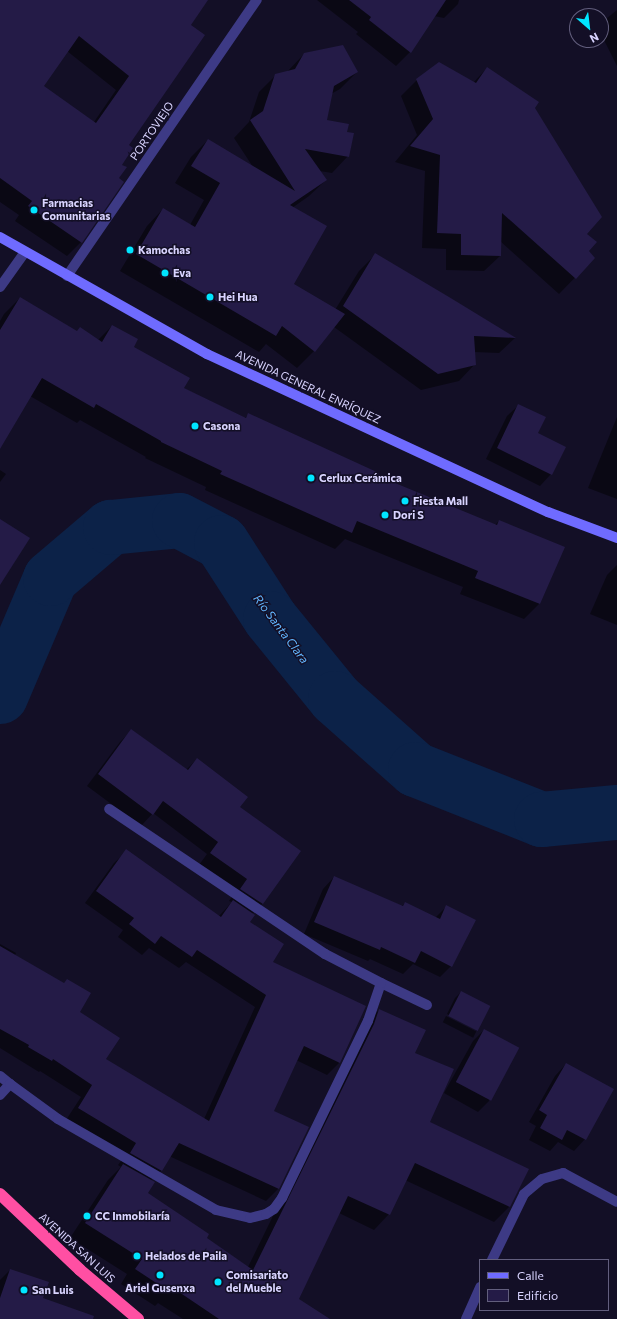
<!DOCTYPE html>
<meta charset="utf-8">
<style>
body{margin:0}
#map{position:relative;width:617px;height:1319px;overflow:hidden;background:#130f26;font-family:Commissioner,sans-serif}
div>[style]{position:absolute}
.shadow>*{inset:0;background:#0007;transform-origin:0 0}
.river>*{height:55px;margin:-27.5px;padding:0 27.5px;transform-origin:27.5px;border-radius:27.5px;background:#0c2248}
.building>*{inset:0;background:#241b47;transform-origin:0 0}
.lane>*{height:10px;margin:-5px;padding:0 5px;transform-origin:5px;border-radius:5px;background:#3d3a85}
.street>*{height:10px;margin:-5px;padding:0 5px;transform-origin:5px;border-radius:5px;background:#3d3a85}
.secondary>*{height:10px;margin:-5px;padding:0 5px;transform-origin:5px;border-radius:5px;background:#6f6bff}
.highway>*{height:12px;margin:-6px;padding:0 6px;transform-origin:6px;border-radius:6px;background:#ff4fa3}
.dots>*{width:11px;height:11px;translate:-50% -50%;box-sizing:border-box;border:2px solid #130f26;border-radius:50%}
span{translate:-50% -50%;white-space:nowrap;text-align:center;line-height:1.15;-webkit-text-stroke:3px #130f26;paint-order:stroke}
.street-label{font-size:11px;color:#d9d4ff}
.poi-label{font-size:11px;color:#d9d4ff;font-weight:700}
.left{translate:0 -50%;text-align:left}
.water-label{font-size:12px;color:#62b6ff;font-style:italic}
.legend{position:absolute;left:479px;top:1259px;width:130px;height:52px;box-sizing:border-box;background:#130f26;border:1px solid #625e7d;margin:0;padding:5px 7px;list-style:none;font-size:12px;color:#d9d4ff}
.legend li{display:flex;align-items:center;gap:8px;height:20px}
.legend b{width:20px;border:1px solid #625e7d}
.north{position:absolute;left:569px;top:8px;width:40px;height:40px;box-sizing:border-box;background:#130f26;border:1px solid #625e7d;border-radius:50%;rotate:152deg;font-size:11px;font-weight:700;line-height:16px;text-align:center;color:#d9d4ff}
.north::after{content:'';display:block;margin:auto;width:14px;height:18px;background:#00e5ff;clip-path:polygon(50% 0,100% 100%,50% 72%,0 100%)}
</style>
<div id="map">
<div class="shadow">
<i style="clip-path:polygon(evenodd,0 0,207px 0,190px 26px,128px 145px,117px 179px,81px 242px,67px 256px,15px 221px,19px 215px,0 202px,0 0,67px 51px,116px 90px,94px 122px,42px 86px,67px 51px)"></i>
<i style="clip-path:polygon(317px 0,459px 0,458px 4px,444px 18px,434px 16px,410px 52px,396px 66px,356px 34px,358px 32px)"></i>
<i style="clip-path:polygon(617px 10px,617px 66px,601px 34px,601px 23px)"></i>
<i style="clip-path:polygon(304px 54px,357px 72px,340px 89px,331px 94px,326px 120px,346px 132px,348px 156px,332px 173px,320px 171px,326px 180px,309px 196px,292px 208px,292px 285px,335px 310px,359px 271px,375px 255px,515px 338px,499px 353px,474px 352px,475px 364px,459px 381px,421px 390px,334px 327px,314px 351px,297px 368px,266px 344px,259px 352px,120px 271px,147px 226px,163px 209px,190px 225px,204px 200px,175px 183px,191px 157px,208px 140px,253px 167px,234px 138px,249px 122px,259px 92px,276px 75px,286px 73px)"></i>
<i style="clip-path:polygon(487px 68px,534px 108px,586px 234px,587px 251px,594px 258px,559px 294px,500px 241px,500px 256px,484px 271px,446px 270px,446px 249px,422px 248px,425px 171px,395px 162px,417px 135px,401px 96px,417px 80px,473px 83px)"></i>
<i style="clip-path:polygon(20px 298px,77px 332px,98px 340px,112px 326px,133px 347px,183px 388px,245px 418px,248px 415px,376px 477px,495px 525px,499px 521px,540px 603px,524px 619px,460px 594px,463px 587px,345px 539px,335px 549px,205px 490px,206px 487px,145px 458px,146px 457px,80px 420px,77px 423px,30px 396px,0 437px,0 321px,4px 314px)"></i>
<i style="clip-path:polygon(519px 405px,537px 434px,551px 474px,540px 486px,486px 459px,507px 416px)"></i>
<i style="clip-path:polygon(617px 417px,617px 499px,588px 488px)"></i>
<i style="clip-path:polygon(0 470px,6px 474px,0 482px)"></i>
<i style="clip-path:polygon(617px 565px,617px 625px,590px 614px,607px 575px)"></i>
<i style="clip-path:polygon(132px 730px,186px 770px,197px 759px,238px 808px,299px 851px,262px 904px,252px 914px,249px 922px,271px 962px,339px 1063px,327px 1075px,296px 1060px,273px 1112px,278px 1189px,266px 1201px,169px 1156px,161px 1171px,150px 1181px,147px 1193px,205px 1238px,248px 1267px,359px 1040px,364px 1025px,379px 1010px,414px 1053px,428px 1123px,509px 1207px,494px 1222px,405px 1180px,389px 1214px,374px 1230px,339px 1213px,298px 1300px,313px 1319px,183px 1319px,158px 1303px,155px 1306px,121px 1284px,127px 1274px,70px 1238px,108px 1180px,121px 1167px,118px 1165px,125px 1156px,66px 1120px,81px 1097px,40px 1071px,39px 1072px,0 1048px,0 944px,16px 953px,15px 955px,63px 984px,67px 980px,78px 1013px,105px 1060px,204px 1119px,255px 1007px,186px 962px,179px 968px,149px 948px,142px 955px,118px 937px,123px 930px,85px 903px,114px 863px,127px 851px,219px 916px,232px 902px,229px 901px,236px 891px,199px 865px,207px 854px,153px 813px,141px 826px,87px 786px,120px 742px)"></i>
<i style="clip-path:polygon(334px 877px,402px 906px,405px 903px,435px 918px,447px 906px,451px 966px,440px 977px,413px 964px,403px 974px,370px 959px,368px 961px,304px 934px,323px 889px)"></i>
<i style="clip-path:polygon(461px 992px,477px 1030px,476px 1031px,476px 1029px,447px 1014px,455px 998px)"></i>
<i style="left:446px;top:1016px;width:34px;height:7px;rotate:27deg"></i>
<i style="clip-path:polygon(484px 1030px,489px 1101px,478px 1112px,444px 1093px,473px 1041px)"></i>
<i style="clip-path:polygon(566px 1064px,612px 1090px,585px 1139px,574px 1151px,558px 1142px,550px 1151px,529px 1140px,536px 1126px,529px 1122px,555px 1076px)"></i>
<i style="clip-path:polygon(10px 1270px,42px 1298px,67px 1319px,0 1319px,0 1280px)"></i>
</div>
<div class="river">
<i style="left:0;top:696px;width:128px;rotate:-67deg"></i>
<i style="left:50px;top:578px;width:79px;rotate:-40.4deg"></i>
<i style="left:110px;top:527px;width:69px;rotate:-5.8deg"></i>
<i style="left:179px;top:520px;width:47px;rotate:27.6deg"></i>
<i style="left:221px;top:542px;width:90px;rotate:57.2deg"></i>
<i style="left:270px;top:618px;width:103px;rotate:50.9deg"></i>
<i style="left:335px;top:698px;width:107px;rotate:41.6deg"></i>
<i style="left:415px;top:769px;width:136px;rotate:21.6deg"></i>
<i style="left:541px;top:819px;width:76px;rotate:-5.3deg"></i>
</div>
<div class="building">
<i style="clip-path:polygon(evenodd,0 0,208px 0,191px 25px,205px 35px,129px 145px,133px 148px,122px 165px,127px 167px,119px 178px,124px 182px,82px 243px,28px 206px,32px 201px,0 178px,0 0,79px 36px,129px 76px,96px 123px,44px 86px,79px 36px)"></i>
<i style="clip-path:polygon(349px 0,446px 0,411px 53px,369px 20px,371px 17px)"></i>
<i style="clip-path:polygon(343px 45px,358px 72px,334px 86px,327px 120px,349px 124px,347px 132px,354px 133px,349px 157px,305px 149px,327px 180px,290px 205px,327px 226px,294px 284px,345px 314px,315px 352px,282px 326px,276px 336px,136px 254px,163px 208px,195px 227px,220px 183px,191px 166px,208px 139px,295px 191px,250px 120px,263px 111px,275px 74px,295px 69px,304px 53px)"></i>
<i style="clip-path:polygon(439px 62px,476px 83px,487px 67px,539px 102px,535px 108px,602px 217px,587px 234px,597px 242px,589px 251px,595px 258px,576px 279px,502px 213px,501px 256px,461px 255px,461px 234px,437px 233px,440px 155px,410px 146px,433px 119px,416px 79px)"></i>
<i style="clip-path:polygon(375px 253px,449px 297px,516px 338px,474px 336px,476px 365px,438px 374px,343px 306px)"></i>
<i style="clip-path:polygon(20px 297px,77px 331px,80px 327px,102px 342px,112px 325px,138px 339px,134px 347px,190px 378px,184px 388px,246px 418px,248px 413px,379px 473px,378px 476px,497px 525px,499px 520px,565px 547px,540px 604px,475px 578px,478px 571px,357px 521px,352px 533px,220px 474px,222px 471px,161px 442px,161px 441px,96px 404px,94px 408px,42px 378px,0 449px,0 330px)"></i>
<i style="clip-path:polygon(518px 404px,546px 417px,538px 433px,566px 447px,552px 475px,497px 448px)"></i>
<i style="clip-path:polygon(0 519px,30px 538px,0 585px)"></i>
<i style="clip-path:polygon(131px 729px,188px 770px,197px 758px,248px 797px,240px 807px,301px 851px,263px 904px,240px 889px,247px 879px,210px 853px,218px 842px,163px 801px,153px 815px,98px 774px)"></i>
<i style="clip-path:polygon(126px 849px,221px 917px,233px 900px,255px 915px,250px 922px,284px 944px,273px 962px,366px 1006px,340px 1063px,304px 1046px,274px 1111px,309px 1127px,279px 1189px,179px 1143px,162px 1171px,130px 1153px,136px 1143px,78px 1108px,92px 1085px,53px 1059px,52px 1061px,28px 1047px,29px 1045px,0 1029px,0 946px,64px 983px,67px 979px,91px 993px,80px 1012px,120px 1038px,106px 1059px,209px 1121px,266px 995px,197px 950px,192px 957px,161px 936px,155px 944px,129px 924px,134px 918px,96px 891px)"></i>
<i style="clip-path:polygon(334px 876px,403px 906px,405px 902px,440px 919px,446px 905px,476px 920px,452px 967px,421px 951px,415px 963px,381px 947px,380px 950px,314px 922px)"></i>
<i style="left:461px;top:991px;width:33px;height:28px;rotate:27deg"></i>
<i style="clip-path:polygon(379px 1009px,426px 1030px,415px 1053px,454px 1069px,430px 1122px,529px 1169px,510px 1207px,415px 1163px,390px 1215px,348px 1196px,299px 1299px,330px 1319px,219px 1319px,173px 1288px,170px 1292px,135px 1269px,142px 1259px,85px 1223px,123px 1164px,155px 1182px,148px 1193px,209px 1234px,207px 1238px,253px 1270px,374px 1024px)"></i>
<i style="left:484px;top:1029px;width:40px;height:60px;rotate:28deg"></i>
<i style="clip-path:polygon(566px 1063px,614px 1089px,586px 1140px,567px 1130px,562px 1140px,540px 1128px,547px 1115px,539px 1110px)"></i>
<i style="clip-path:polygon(10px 1269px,49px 1282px,43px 1298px,94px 1316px,93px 1319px,0 1319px,0 1298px)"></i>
</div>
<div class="lane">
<i style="left:492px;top:1260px;width:73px;rotate:-64.1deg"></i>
<i style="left:524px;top:1194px;width:23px;rotate:-40deg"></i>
<i style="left:542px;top:1179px;width:22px;rotate:-16deg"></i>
<i style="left:563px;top:1173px;width:61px;rotate:28.2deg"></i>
<i style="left:466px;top:1319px;width:35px;rotate:-66deg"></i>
</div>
<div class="street">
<i style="left:67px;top:276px;width:335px;rotate:-55.5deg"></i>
<i style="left:0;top:287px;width:43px;rotate:-54.5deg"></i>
<i style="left:381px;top:983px;width:51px;rotate:25.6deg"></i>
<i style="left:0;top:1076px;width:13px;rotate:39deg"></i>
<i style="left:0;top:1095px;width:15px;rotate:-48deg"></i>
<i style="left:10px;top:1084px;width:59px;rotate:36.1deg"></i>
<i style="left:58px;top:1119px;width:182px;rotate:29.9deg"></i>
<i style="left:216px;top:1210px;width:35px;rotate:13deg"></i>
<i style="left:250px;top:1218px;width:16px;rotate:-14deg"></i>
<i style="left:266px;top:1214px;width:9px;rotate:-32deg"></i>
<i style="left:274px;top:1209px;width:14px;rotate:-54deg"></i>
<i style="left:282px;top:1198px;width:197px;rotate:-64.1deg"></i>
<i style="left:368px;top:1021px;width:40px;rotate:-71.1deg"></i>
<i style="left:381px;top:983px;width:63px;rotate:-152.6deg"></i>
<i style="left:325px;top:954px;width:260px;rotate:-146.1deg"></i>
</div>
<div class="secondary">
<i style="left:0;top:237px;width:238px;rotate:29.5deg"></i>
<i style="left:207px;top:354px;width:376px;rotate:24.9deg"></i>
<i style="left:548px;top:512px;width:74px;rotate:20.6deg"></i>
</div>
<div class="highway">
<i style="left:0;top:1194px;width:110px;rotate:43.5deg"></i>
<i style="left:80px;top:1270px;width:76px;rotate:40.2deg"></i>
</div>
<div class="dots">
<i style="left:34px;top:210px;background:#00e5ff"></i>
<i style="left:130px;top:250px;background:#00e5ff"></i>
<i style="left:165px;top:273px;background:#00e5ff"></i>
<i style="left:210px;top:297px;background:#00e5ff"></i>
<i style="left:195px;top:426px;background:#00e5ff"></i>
<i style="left:311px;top:478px;background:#00e5ff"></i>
<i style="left:405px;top:501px;background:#00e5ff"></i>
<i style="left:385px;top:515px;background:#00e5ff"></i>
<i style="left:87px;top:1216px;background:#00e5ff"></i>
<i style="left:137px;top:1256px;background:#00e5ff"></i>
<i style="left:160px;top:1275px;background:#00e5ff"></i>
<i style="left:218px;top:1282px;background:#00e5ff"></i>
<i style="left:24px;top:1290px;background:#00e5ff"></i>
</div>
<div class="street-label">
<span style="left:152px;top:131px;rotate:-56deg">PORTOVIEJO</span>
<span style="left:308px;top:387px;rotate:25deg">AVENIDA GENERAL ENRÍQUEZ</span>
<span style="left:77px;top:1248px;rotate:42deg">AVENIDA SAN LUIS</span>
</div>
<div class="poi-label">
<span class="left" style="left:42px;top:210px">Farmacias<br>Comunitarias</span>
<span class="left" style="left:138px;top:250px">Kamochas</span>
<span class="left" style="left:173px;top:273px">Eva</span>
<span class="left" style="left:218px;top:297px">Hei Hua</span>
<span class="left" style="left:203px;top:426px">Casona</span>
<span class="left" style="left:319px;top:478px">Cerlux Cerámica</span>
<span class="left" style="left:413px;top:501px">Fiesta Mall</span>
<span class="left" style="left:393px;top:515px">Dori S</span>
<span class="left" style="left:95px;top:1216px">CC Inmobilaría</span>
<span class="left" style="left:145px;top:1256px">Helados de Paila</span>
<span class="left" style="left:226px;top:1282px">Comisariato<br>del Mueble</span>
<span style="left:160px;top:1288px">Ariel Gusenxa</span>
<span class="left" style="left:32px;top:1290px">San Luis</span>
</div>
<div class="water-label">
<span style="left:281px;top:629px;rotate:53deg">Río Santa Clara</span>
</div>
<ul class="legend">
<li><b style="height:5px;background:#6f6bff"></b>Calle</li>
<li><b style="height:11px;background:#241b47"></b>Edificio</li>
</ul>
<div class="north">N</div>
</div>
